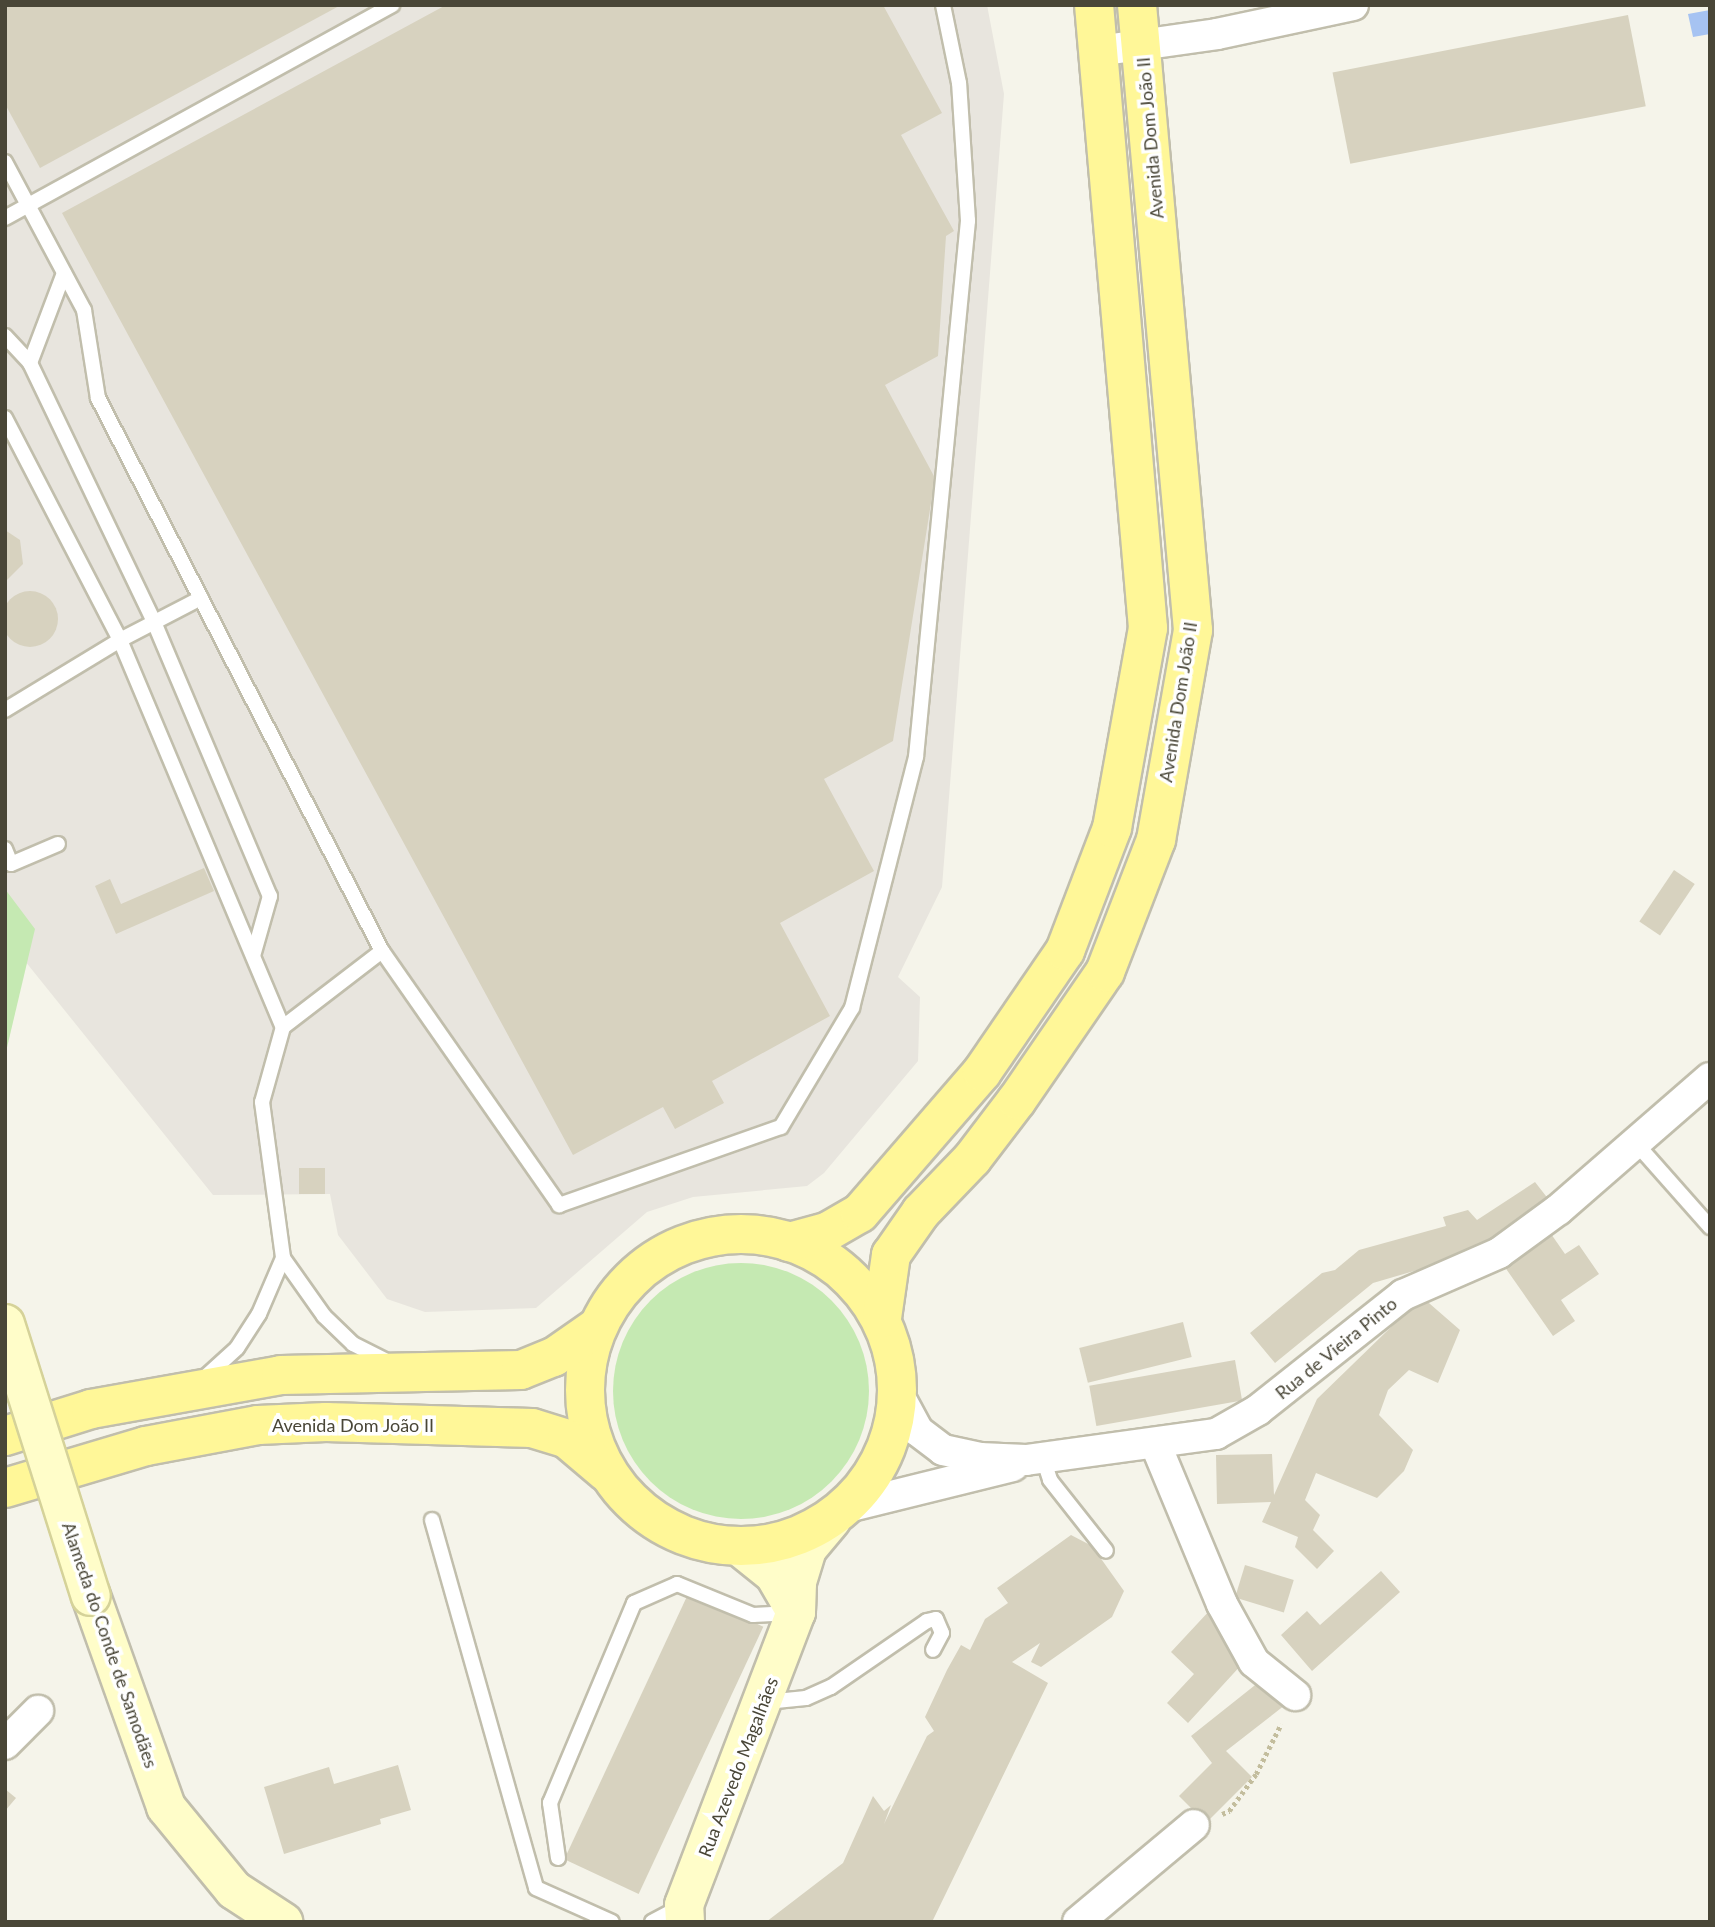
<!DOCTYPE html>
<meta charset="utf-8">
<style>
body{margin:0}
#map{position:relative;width:1715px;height:1927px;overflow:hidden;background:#f5f4ea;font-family:Lato,sans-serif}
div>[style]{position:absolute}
.industrial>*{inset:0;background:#e8e5de}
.green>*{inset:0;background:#c5e9b2}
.round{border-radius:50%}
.water>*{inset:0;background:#a6c3f2}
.building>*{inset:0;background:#d7d2bf;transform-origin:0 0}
.path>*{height:4.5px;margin-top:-2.25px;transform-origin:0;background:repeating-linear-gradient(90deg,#c3bd9d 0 3.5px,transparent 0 7px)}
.roads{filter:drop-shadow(2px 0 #c1beac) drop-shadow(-2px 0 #c1beac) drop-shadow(0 2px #c1beac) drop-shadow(0 -2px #c1beac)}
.lane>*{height:14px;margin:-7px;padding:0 7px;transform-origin:7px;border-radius:7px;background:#fff}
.street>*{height:30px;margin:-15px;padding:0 15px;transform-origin:15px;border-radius:15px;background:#fff}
.secondary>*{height:38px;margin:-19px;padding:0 19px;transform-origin:19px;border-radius:19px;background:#fffdc9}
.primary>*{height:38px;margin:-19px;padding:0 19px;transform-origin:19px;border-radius:19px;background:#fff798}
.primary>.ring{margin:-19px;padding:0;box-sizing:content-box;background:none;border:38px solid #fff798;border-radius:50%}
.bridges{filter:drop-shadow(2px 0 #d5d299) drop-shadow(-2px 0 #d5d299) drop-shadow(0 2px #d5d299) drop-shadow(0 -2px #d5d299)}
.secondary-bridge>*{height:38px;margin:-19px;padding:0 19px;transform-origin:19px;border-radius:19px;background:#fffdc9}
span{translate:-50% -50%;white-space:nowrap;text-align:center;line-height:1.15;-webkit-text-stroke:7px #fff;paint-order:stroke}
.street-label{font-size:18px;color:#494637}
.frame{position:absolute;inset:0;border:7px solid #494637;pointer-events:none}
</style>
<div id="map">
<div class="industrial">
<i style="clip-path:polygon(5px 5px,987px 5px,1004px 94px,942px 887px,898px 977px,920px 997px,918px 1061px,824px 1173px,807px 1186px,693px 1197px,647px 1212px,536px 1308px,425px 1312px,387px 1299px,338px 1235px,330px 1194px,213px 1195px,25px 961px,5px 915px)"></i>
</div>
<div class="green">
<i style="clip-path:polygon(5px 889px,35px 929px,5px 1056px)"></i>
<i class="round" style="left:613px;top:1263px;width:256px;height:256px"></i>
</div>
<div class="water">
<i style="clip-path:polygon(1710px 10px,1710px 34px,1693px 37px,1688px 14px)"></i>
</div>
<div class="building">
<i style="clip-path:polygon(5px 5px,341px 5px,40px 168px,5px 104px)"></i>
<i style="clip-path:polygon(446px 5px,883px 5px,942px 113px,901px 135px,954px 231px,946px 236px,938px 356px,885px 385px,935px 478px,893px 741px,824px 779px,874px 871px,780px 923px,830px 1016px,712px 1081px,724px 1103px,675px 1129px,663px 1107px,573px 1155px,62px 213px)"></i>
<i style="left:1628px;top:15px;width:93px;height:301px;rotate:79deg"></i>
<i style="clip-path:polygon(5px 530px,20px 540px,23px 564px,5px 582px)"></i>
<i class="round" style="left:2px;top:591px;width:56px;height:56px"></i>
<i style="clip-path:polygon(204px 868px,214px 891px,116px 934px,95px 886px,110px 879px,121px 904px)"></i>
<i style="left:1674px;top:870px;width:25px;height:62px;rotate:34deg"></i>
<i style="left:299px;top:1168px;width:26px;height:26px"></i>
<i style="clip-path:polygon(1535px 1182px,1553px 1205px,1496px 1242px,1467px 1250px,1455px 1259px,1373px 1283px,1275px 1363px,1250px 1333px,1322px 1273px,1335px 1270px,1359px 1250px,1446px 1226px,1443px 1217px,1468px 1210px,1477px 1220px)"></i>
<i style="clip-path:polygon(1549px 1231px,1565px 1254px,1579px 1245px,1599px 1274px,1561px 1300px,1575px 1321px,1553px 1336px,1502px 1263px)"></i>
<i style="clip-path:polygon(1422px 1297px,1460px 1330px,1438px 1383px,1409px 1370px,1388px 1390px,1379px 1415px,1413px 1450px,1404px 1471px,1377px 1498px,1316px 1473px,1305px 1500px,1320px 1515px,1313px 1530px,1334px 1551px,1317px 1569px,1295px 1547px,1298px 1537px,1262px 1522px,1271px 1502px,1217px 1504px,1216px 1455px,1272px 1454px,1274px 1495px,1317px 1399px)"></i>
<i style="left:1183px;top:1322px;width:36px;height:107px;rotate:76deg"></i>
<i style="left:1235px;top:1360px;width:41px;height:148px;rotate:80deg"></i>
<i style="clip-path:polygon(1071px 1535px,1092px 1546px,1124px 1591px,1112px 1617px,1041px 1667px,1031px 1662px,1040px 1643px,1012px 1662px,1048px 1683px,932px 1922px,766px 1922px,843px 1863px,873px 1796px,884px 1811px,891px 1805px,884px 1824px,927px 1736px,934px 1731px,925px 1717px,947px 1670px,961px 1645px,970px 1650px,985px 1619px,1008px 1603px,997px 1588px)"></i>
<i style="left:1245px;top:1565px;width:51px;height:34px;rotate:17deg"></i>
<i style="clip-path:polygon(1381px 1571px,1400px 1592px,1312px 1671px,1281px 1635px,1307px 1611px,1320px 1625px)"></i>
<i style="left:689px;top:1592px;width:82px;height:295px;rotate:25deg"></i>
<i style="clip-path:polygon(1211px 1609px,1255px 1650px,1188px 1723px,1167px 1703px,1194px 1674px,1171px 1652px)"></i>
<i style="clip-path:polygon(1264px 1678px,1285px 1705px,1226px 1751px,1252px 1777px,1206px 1823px,1179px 1796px,1212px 1763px,1191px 1736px)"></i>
<i style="clip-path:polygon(398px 1765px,411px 1810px,380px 1819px,381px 1824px,284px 1854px,264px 1787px,329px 1767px,334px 1784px)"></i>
<i style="clip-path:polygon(5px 1789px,16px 1798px,5px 1811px)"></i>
</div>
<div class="path">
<i style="left:1222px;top:1814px;width:8px;rotate:-23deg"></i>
<i style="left:1229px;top:1811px;width:46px;rotate:-53.9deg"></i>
<i style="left:1256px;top:1774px;width:56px;rotate:-63.4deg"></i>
</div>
<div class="roads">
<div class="lane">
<i style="left:5px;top:162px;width:168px;rotate:61.9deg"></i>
<i style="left:84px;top:310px;width:89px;rotate:81deg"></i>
<i style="left:98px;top:398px;width:622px;rotate:62.82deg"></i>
<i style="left:382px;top:951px;width:125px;rotate:142.5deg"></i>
<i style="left:283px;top:1027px;width:78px;rotate:105.6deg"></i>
<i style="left:262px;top:1102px;width:157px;rotate:82.3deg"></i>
<i style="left:283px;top:1258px;width:71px;rotate:54.7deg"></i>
<i style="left:324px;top:1316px;width:40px;rotate:44deg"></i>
<i style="left:353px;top:1344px;width:40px;rotate:26.6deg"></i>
<i style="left:5px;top:218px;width:442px;rotate:-28.8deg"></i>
<i style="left:5px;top:336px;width:37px;rotate:47deg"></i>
<i style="left:30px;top:363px;width:96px;rotate:-69.3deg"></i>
<i style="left:30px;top:363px;width:287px;rotate:64.4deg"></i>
<i style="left:154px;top:622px;width:298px;rotate:67.1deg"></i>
<i style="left:270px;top:896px;width:62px;rotate:105.8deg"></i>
<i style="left:5px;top:418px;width:250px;rotate:62.6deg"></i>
<i style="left:120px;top:640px;width:420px;rotate:67.2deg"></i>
<i style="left:5px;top:710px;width:135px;rotate:-31.3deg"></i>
<i style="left:120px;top:640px;width:91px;rotate:-27.4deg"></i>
<i style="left:5px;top:849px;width:16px;rotate:68deg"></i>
<i style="left:11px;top:864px;width:51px;rotate:-23.1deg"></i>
<i style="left:382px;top:951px;width:310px;rotate:55.1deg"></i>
<i style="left:559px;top:1205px;width:235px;rotate:-19.4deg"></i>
<i style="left:781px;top:1127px;width:139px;rotate:-59.2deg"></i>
<i style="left:852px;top:1008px;width:259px;rotate:-75.7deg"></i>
<i style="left:916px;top:757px;width:539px;rotate:-84.46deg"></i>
<i style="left:968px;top:221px;width:138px;rotate:-93.7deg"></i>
<i style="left:959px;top:83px;width:80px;rotate:-101.6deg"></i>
<i style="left:1634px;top:1141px;width:115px;rotate:48.5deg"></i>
<i style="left:202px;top:1380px;width:47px;rotate:-42.4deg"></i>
<i style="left:237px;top:1348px;width:40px;rotate:-57.1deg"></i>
<i style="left:259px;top:1314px;width:61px;rotate:-66.8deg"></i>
<i style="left:1043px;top:1458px;width:23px;rotate:72deg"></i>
<i style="left:1050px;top:1480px;width:90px;rotate:51.7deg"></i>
<i style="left:432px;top:1520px;width:382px;rotate:74.2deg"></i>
<i style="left:536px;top:1888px;width:83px;rotate:24.1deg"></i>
<i style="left:766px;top:1702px;width:40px;rotate:-5.7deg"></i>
<i style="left:806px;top:1698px;width:27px;rotate:-24deg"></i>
<i style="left:831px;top:1687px;width:116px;rotate:-34.5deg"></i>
<i style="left:927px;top:1621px;width:9px;rotate:-13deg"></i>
<i style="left:936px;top:1619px;width:15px;rotate:67deg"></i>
<i style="left:942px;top:1633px;width:19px;rotate:118deg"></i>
<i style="left:558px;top:1858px;width:56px;rotate:-98.3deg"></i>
<i style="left:550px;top:1803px;width:217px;rotate:-67.2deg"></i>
<i style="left:634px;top:1603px;width:47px;rotate:-23.8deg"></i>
<i style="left:677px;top:1584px;width:82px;rotate:22.2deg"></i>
<i style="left:753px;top:1615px;width:39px;rotate:-3deg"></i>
<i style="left:652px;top:1922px;width:32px;rotate:-28deg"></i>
</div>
<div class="street">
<i style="left:1098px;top:51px;width:120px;rotate:-8.1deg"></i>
<i style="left:1217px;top:34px;width:139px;rotate:-12deg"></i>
<i style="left:898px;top:1394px;width:42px;rotate:61.6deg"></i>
<i style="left:918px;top:1431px;width:31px;rotate:37deg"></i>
<i style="left:943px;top:1450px;width:38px;rotate:12deg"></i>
<i style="left:980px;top:1458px;width:46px;rotate:2.5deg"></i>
<i style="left:1026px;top:1460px;width:192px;rotate:-7.8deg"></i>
<i style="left:1216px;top:1434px;width:48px;rotate:-29.7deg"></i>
<i style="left:1258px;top:1410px;width:185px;rotate:-38.4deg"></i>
<i style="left:1403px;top:1295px;width:105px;rotate:-23.6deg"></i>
<i style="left:1499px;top:1253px;width:73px;rotate:-36.1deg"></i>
<i style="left:1558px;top:1210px;width:201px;rotate:-41deg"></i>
<i style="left:1155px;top:1443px;width:174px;rotate:67.4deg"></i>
<i style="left:1222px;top:1604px;width:66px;rotate:61.1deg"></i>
<i style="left:1254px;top:1662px;width:53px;rotate:38.8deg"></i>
<i style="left:847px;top:1507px;width:171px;rotate:-13.9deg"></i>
<i style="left:5px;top:1744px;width:47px;rotate:-45deg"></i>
<i style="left:1078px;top:1922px;width:151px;rotate:-39.9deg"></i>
</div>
<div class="secondary">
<i style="left:740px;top:1547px;width:43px;rotate:38.5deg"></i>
<i style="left:774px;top:1574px;width:44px;rotate:59.9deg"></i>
<i style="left:91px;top:1596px;width:224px;rotate:70.4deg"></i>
<i style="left:166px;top:1807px;width:107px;rotate:50.7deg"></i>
<i style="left:234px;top:1890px;width:59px;rotate:33.1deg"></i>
<i style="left:685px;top:1922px;width:17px;rotate:-93deg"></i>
<i style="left:684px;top:1905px;width:314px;rotate:-69.1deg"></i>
<i style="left:796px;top:1612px;width:30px;rotate:-88deg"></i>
<i style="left:797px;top:1582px;width:34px;rotate:-73deg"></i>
<i style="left:807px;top:1549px;width:38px;rotate:-50deg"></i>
</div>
<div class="primary">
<i class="ring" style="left:585px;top:1234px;width:274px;height:274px"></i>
<i style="left:789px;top:1242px;width:39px;rotate:-15deg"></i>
<i style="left:827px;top:1232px;width:38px;rotate:-30deg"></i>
<i style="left:860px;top:1213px;width:186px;rotate:-49.1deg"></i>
<i style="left:982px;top:1072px;width:147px;rotate:-55.6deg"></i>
<i style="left:1065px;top:951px;width:132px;rotate:-69.1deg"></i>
<i style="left:1112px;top:828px;width:203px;rotate:-79.8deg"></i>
<i style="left:1148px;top:628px;width:625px;rotate:-94.95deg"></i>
<i style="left:882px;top:1318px;width:64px;rotate:-81.9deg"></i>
<i style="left:891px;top:1255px;width:52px;rotate:-55.1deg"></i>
<i style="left:921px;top:1212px;width:74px;rotate:-46.1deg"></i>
<i style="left:972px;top:1159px;width:74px;rotate:-52.7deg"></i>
<i style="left:1017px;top:1100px;width:155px;rotate:-55.5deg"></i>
<i style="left:1105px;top:972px;width:142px;rotate:-68.9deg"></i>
<i style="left:1156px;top:840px;width:213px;rotate:-80deg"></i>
<i style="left:1193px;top:630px;width:628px;rotate:-95.12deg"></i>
<i style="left:5px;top:1436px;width:90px;rotate:-17.4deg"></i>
<i style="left:91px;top:1409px;width:193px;rotate:-10.1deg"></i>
<i style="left:281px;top:1375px;width:240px;rotate:-1.2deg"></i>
<i style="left:521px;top:1370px;width:35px;rotate:-22deg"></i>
<i style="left:554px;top:1357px;width:52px;rotate:-34.9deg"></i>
<i style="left:5px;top:1488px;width:147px;rotate:-16.6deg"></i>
<i style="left:146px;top:1446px;width:114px;rotate:-10.6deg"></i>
<i style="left:258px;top:1425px;width:68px;rotate:-2.5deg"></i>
<i style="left:326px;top:1422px;width:206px;rotate:1.7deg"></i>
<i style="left:532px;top:1428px;width:37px;rotate:17deg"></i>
<i style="left:567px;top:1439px;width:51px;rotate:40.2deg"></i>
</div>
</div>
<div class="bridges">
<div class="secondary-bridge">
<i style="left:5px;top:1324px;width:285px;rotate:72.5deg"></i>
</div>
</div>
<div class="street-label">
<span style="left:1150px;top:138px;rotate:-95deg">Avenida Dom João II</span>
<span style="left:1178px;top:702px;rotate:-81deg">Avenida Dom João II</span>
<span style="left:1336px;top:1348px;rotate:-39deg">Rua de Vieira Pinto</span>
<span style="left:353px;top:1425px">Avenida Dom João II</span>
<span style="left:110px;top:1645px;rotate:71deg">Alameda do Conde de Samodães</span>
<span style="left:738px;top:1767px;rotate:-69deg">Rua Azevedo Magalhães</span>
</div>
<div class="frame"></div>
</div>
